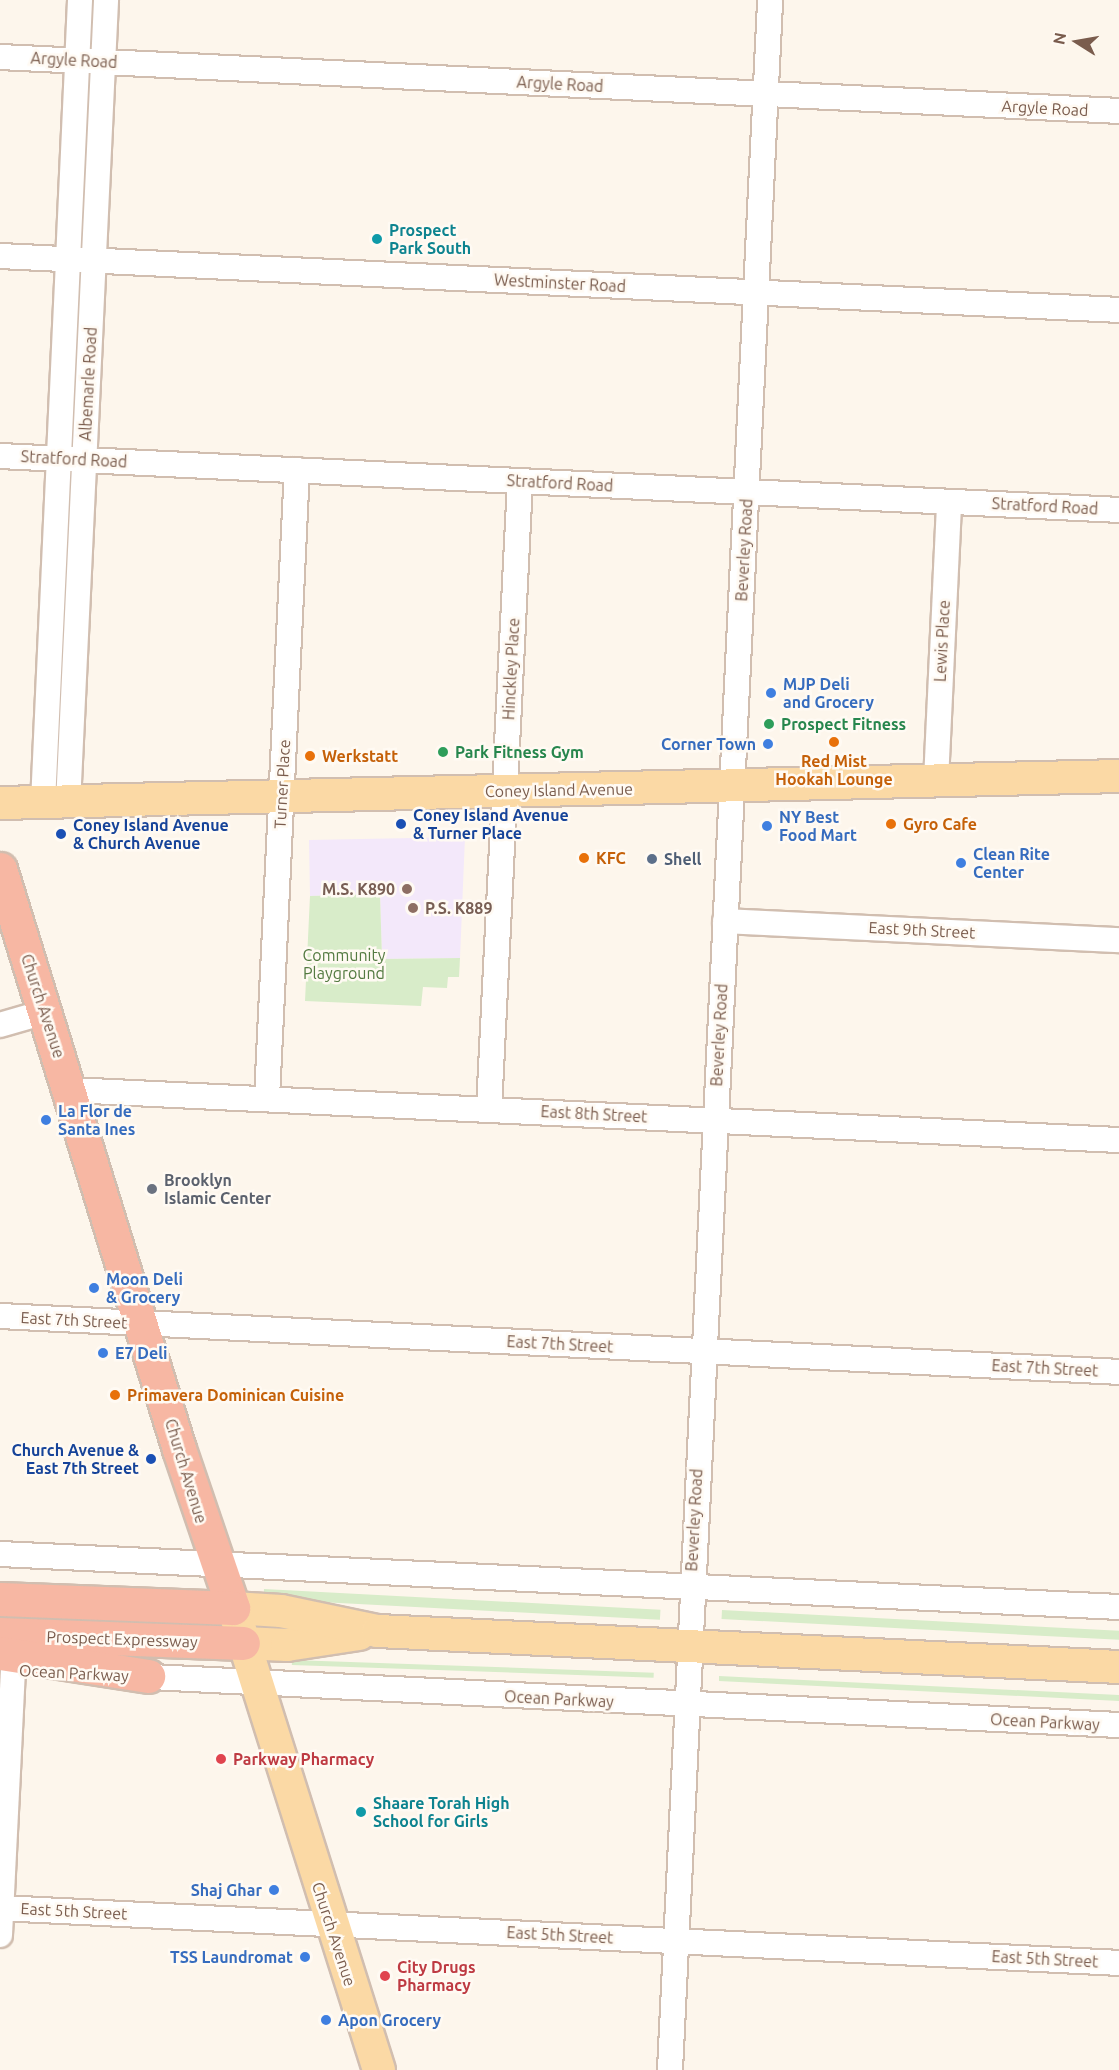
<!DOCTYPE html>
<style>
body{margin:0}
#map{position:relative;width:1119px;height:2070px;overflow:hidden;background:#fdf6ec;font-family:Ubuntu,sans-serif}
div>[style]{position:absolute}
.education>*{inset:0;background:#f3e8fa}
.green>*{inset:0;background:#d8ecc9;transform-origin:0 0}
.roads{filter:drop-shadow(2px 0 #d1beb0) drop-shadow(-2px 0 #d1beb0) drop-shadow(0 2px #d1beb0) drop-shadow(0 -2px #d1beb0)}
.minor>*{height:24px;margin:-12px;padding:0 12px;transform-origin:12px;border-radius:12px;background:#fff}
.major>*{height:32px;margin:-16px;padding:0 16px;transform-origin:16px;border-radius:16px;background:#fbd9a5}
.highway>*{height:33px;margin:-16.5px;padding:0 16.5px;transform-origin:16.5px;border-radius:16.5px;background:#f7b7a3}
.dots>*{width:16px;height:16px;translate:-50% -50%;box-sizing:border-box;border:3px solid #fffaf3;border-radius:50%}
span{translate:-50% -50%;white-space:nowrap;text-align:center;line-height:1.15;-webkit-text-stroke:5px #fffaf3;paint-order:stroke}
.street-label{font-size:16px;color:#7a5c4d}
.culture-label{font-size:16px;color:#0d838f;font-weight:700}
.left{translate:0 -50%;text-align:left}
.shop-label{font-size:16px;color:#366cbe;font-weight:700}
.right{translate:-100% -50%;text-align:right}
.leisure-label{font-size:16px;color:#27864d;font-weight:700}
.food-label{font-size:16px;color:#c56008;font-weight:700}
.transit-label{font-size:16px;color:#164399;font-weight:700}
.service-label{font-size:16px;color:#4e5e75;font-weight:700}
.education-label{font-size:16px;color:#785e54;font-weight:700}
.park-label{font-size:16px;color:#537a41}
.worship-label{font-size:16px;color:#5b616d;font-weight:700}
.health-label{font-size:16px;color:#be3a42;font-weight:700}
.north{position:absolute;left:1047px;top:12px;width:60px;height:60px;-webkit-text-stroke:4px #fffaf3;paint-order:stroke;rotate:281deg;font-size:16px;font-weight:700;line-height:24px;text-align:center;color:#7a5c4d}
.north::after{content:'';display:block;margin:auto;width:21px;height:27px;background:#7a5c4d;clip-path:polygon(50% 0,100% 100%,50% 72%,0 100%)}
</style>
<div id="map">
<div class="education">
<i style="clip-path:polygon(465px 837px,460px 958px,382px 959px,380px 894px,310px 896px,309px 840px)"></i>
</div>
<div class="green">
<i style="clip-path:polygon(380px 894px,382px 959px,460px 958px,459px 977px,448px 977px,447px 988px,423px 987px,421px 1006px,305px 1001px,310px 896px)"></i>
<i style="left:264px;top:1589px;width:397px;height:10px;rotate:3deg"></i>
<i style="left:722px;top:1610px;width:398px;height:9px;rotate:3deg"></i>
<i style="left:292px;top:1660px;width:362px;height:5px;rotate:2deg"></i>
<i style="clip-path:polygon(719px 1676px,1119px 1695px,1119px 1701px,719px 1681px)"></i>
</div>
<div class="roads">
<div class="minor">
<i style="left:0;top:57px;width:1120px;rotate:2.76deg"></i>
<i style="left:0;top:256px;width:1120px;rotate:2.76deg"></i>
<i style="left:0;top:456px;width:1120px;rotate:2.76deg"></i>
<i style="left:936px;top:781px;width:279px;rotate:-87.3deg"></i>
<i style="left:43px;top:803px;width:804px;rotate:-87.36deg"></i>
<i style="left:68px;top:804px;width:805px;rotate:-87.29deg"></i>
<i style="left:725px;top:921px;width:394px;rotate:2.8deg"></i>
<i style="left:0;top:1025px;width:47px;rotate:-16.1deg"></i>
<i style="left:70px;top:1090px;width:1050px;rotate:2.73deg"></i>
<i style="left:267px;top:1098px;width:629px;rotate:-87.27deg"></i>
<i style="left:489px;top:1109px;width:629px;rotate:-87.17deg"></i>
<i style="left:0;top:1316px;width:1120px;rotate:2.86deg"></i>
<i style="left:0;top:1554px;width:1120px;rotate:2.71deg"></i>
<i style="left:131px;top:1676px;width:989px;rotate:2.84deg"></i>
<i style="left:0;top:1908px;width:1120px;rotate:2.81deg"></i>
<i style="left:0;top:1935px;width:264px;rotate:-87.2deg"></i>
<i style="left:670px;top:2070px;width:2072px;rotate:-87.23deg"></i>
</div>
<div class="major">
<i style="left:0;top:803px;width:1119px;rotate:-1.38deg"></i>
<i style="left:243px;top:1643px;width:44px;rotate:2.6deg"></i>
<i style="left:287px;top:1645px;width:73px;rotate:-8.7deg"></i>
<i style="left:379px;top:2070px;width:485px;rotate:-107.5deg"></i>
<i style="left:233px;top:1608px;width:48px;rotate:3.6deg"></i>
<i style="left:281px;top:1611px;width:99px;rotate:11.7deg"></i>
<i style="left:378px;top:1631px;width:742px;rotate:2.78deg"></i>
</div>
<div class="highway">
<i style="left:0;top:869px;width:607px;rotate:72.85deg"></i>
<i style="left:179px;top:1449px;width:168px;rotate:71.2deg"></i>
<i style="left:233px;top:1608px;width:233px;rotate:-177.8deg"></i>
<i style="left:0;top:1634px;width:243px;rotate:2.1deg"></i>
<i style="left:0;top:1653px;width:150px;rotate:8.8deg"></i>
</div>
</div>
<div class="dots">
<i style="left:377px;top:239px;background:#0f9aa8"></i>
<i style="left:771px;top:693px;background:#3f7fe0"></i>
<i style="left:769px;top:724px;background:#2e9e5b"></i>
<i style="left:834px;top:742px;background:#e8710a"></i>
<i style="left:768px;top:744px;background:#3f7fe0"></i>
<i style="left:443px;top:752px;background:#2e9e5b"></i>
<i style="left:310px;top:756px;background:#e8710a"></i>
<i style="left:401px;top:824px;background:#1a4fb4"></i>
<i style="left:891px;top:824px;background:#e8710a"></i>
<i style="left:767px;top:826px;background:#3f7fe0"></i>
<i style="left:61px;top:834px;background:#1a4fb4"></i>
<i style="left:584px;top:858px;background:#e8710a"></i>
<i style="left:652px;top:859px;background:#5c6f8a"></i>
<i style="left:961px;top:863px;background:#3f7fe0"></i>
<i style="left:407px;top:889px;background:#8d6e63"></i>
<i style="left:413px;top:908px;background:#8d6e63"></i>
<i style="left:46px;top:1120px;background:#3f7fe0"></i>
<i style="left:152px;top:1189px;background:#6b7280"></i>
<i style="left:94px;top:1288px;background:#3f7fe0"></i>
<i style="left:103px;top:1353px;background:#3f7fe0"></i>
<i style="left:115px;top:1395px;background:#e8710a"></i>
<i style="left:151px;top:1459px;background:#1a4fb4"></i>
<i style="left:221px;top:1759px;background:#e0444e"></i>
<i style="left:361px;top:1812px;background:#0f9aa8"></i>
<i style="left:274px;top:1890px;background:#3f7fe0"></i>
<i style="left:305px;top:1957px;background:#3f7fe0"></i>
<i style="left:385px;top:1976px;background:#e0444e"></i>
<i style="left:326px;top:2020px;background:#3f7fe0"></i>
</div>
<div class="street-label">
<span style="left:74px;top:60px;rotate:3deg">Argyle Road</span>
<span style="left:560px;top:84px;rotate:3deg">Argyle Road</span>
<span style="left:1045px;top:108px;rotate:3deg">Argyle Road</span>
<span style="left:560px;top:283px;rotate:3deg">Westminster Road</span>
<span style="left:88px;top:384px;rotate:-87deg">Albemarle Road</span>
<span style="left:74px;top:459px;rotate:3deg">Stratford Road</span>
<span style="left:560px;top:483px;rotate:3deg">Stratford Road</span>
<span style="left:1045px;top:506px;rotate:3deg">Stratford Road</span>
<span style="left:744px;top:550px;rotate:-87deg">Beverley Road</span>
<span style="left:942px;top:641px;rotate:-87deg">Lewis Place</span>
<span style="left:511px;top:669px;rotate:-87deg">Hinckley Place</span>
<span style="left:282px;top:784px;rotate:-87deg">Turner Place</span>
<span style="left:559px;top:790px;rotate:-1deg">Coney Island Avenue</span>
<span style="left:922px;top:930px;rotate:3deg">East 9th Street</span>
<span style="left:43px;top:1006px;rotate:72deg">Church Avenue</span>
<span style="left:719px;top:1035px;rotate:-87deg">Beverley Road</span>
<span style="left:594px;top:1114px;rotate:3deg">East 8th Street</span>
<span style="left:74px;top:1320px;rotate:3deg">East 7th Street</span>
<span style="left:560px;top:1344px;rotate:3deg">East 7th Street</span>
<span style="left:1045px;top:1368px;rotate:3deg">East 7th Street</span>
<span style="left:186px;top:1471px;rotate:73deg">Church Avenue</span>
<span style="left:694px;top:1520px;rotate:-87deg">Beverley Road</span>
<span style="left:122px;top:1639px;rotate:2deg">Prospect Expressway</span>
<span style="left:74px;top:1673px;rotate:3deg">Ocean Parkway</span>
<span style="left:559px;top:1699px;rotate:3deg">Ocean Parkway</span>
<span style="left:1045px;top:1722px;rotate:3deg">Ocean Parkway</span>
<span style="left:74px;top:1911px;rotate:3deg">East 5th Street</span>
<span style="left:334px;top:1934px;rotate:72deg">Church Avenue</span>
<span style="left:560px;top:1935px;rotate:3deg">East 5th Street</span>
<span style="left:1045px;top:1959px;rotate:3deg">East 5th Street</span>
</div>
<div class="culture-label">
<span class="left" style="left:389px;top:239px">Prospect<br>Park South</span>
<span class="left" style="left:373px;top:1812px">Shaare Torah High<br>School for Girls</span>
</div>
<div class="shop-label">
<span class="left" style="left:783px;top:693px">MJP Deli<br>and Grocery</span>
<span class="right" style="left:756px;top:744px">Corner Town</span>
<span class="left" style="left:779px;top:826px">NY Best<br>Food Mart</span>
<span class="left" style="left:973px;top:863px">Clean Rite<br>Center</span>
<span class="left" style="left:58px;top:1120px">La Flor de<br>Santa Ines</span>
<span class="left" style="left:106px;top:1288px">Moon Deli<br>&amp; Grocery</span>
<span class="left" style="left:115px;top:1353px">E7 Deli</span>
<span class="right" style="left:262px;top:1890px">Shaj Ghar</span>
<span class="right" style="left:293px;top:1957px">TSS Laundromat</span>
<span class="left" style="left:338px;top:2020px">Apon Grocery</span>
</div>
<div class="leisure-label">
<span class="left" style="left:781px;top:724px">Prospect Fitness</span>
<span class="left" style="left:455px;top:752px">Park Fitness Gym</span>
</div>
<div class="food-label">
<span class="left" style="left:322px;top:756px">Werkstatt</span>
<span style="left:834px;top:770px">Red Mist<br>Hookah Lounge</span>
<span class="left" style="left:903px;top:824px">Gyro Cafe</span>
<span class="left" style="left:596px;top:858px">KFC</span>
<span class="left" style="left:127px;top:1395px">Primavera Dominican Cuisine</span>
</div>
<div class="transit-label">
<span class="left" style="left:413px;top:824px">Coney Island Avenue<br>&amp; Turner Place</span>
<span class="left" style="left:73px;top:834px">Coney Island Avenue<br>&amp; Church Avenue</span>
<span class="right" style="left:139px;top:1459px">Church Avenue &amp;<br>East 7th Street</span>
</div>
<div class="service-label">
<span class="left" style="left:664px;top:859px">Shell</span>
</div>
<div class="education-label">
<span class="right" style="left:395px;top:889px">M.S. K890</span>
<span class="left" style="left:425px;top:908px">P.S. K889</span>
</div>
<div class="park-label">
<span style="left:344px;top:964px">Community<br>Playground</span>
</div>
<div class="worship-label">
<span class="left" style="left:164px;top:1189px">Brooklyn<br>Islamic Center</span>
</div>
<div class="health-label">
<span class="left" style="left:233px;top:1759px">Parkway Pharmacy</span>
<span class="left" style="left:397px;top:1976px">City Drugs<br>Pharmacy</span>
</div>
<div class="north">N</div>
</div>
